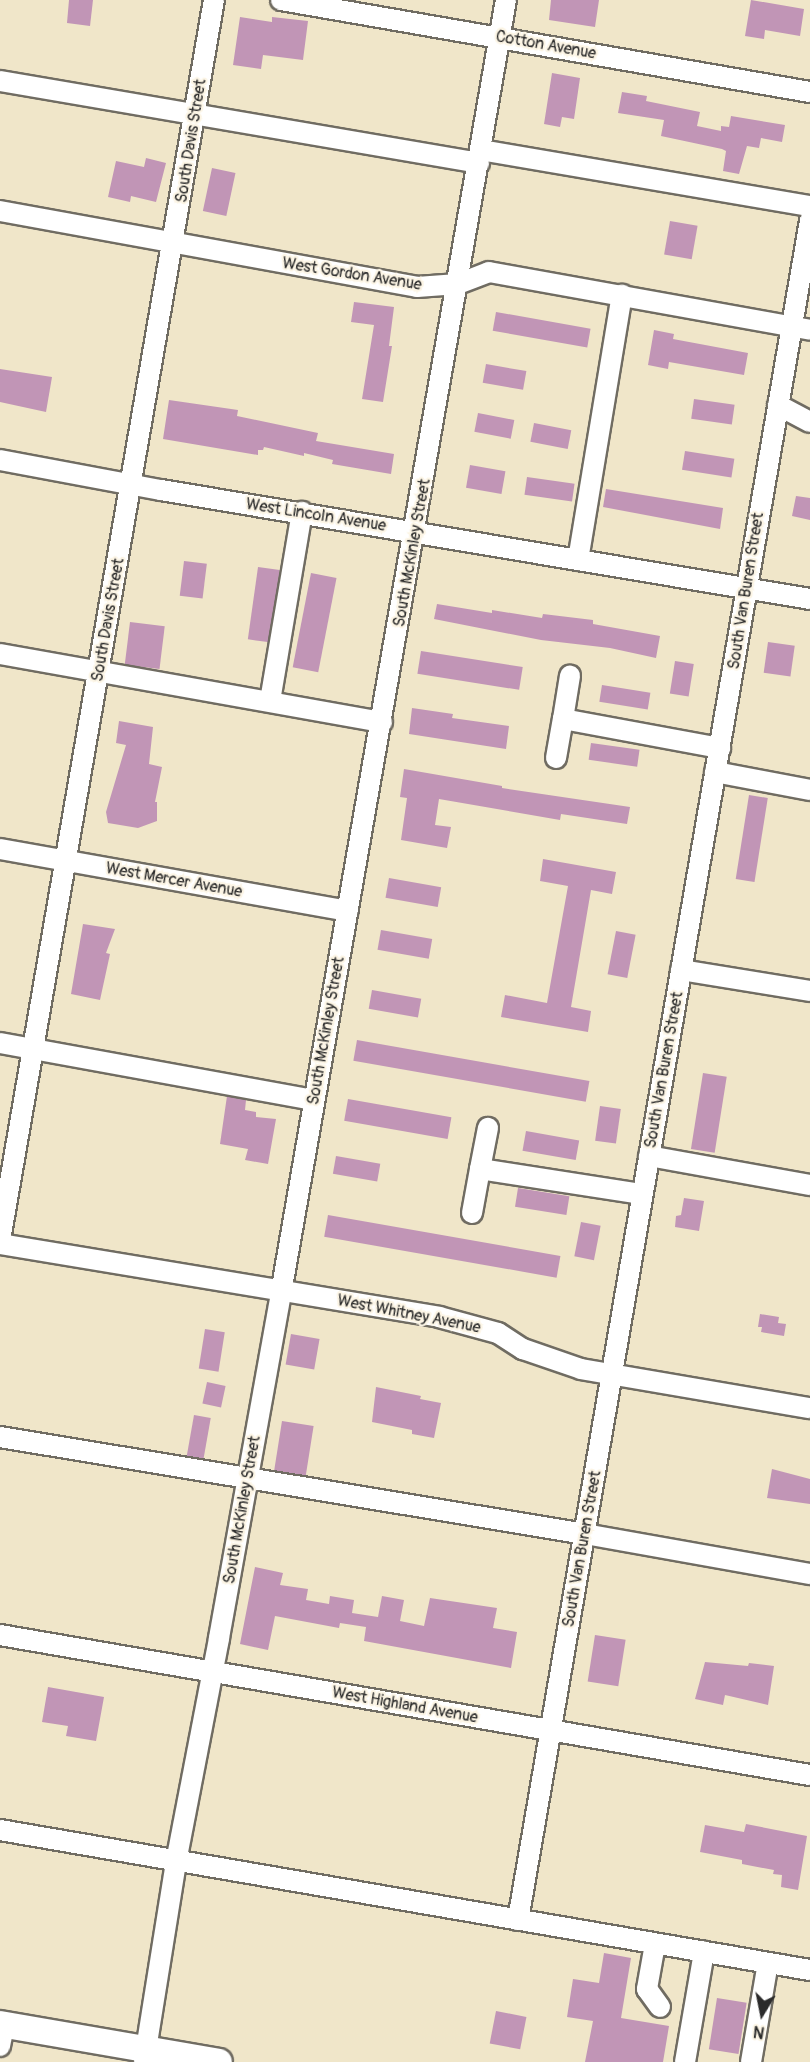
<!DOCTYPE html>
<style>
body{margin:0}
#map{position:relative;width:810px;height:2062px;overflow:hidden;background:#f0e6c9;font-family:Pangolin,sans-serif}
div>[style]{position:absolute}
.building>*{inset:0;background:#c195b6;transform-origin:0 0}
.roads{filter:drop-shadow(2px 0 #706c62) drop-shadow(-2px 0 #706c62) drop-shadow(0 2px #706c62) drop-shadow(0 -2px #706c62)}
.minor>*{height:20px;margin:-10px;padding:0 10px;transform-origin:10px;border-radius:10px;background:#fff}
.major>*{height:26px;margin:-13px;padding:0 13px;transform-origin:13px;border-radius:13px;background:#fff}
span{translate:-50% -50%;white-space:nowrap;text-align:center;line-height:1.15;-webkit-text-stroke:4.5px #fcf5e5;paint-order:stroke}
.street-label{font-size:16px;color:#2b2b2b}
.north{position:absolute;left:732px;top:1984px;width:60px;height:60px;-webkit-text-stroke:4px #fcf5e5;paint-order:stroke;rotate:190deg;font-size:16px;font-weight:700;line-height:24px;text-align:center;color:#2b2b2b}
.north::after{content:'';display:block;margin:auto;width:21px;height:27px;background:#2b2b2b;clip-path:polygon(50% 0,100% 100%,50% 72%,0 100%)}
</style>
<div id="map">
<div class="building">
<i style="clip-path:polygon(69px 0,93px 0,90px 26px,67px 23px)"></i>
<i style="clip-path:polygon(551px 0,599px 0,595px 27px,549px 20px)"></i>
<i style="clip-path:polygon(751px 0,804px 9px,800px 36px,765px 30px,764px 39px,745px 36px)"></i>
<i style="clip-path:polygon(240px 17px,272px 22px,272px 17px,308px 21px,303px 60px,263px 55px,261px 69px,233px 65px)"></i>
<i style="clip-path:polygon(552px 73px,580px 78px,574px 119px,562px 117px,560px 127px,544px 124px)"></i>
<i style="clip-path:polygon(622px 92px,647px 96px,646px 101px,700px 112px,697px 126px,721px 131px,721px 126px,729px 127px,731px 116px,785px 125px,782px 142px,761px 138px,759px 148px,747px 146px,739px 174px,723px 171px,726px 151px,722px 149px,661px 136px,664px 120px,618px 113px)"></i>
<i style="clip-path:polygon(146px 158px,166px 163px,156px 202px,131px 196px,130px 202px,108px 197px,116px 161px,144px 167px)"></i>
<i style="left:212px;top:168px;width:24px;height:44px;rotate:12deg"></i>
<i style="left:670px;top:221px;width:28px;height:34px;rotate:10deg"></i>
<i style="clip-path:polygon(354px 302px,394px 307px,389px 346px,392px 346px,383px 402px,362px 399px,374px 325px,351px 322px)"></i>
<i style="left:496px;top:312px;width:96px;height:19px;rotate:10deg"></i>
<i style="clip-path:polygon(654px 330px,674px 334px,673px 339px,748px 353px,744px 375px,669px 362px,668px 369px,648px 365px)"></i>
<i style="left:486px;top:364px;width:41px;height:19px;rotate:10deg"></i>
<i style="clip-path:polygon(0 369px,52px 377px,46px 412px,0 402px)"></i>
<i style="left:694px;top:399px;width:41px;height:20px;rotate:8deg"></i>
<i style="clip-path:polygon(169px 400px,238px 410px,237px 416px,318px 433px,316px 441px,394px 454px,391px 474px,332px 464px,333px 460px,304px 453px,304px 456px,264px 447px,263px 450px,258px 450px,258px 455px,163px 439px)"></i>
<i style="left:478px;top:413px;width:37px;height:19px;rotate:11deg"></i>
<i style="left:534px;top:423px;width:38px;height:19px;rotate:11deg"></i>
<i style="left:685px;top:451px;width:50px;height:19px;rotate:9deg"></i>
<i style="left:470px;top:465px;width:36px;height:23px;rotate:10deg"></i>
<i style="left:527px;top:477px;width:48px;height:18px;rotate:8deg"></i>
<i style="clip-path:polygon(606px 489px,723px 508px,720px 529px,603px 507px)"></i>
<i style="clip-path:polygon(796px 496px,810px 498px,810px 520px,792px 516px)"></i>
<i style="left:184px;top:561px;width:23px;height:35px;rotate:7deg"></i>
<i style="left:258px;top:567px;width:22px;height:73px;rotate:8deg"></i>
<i style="left:311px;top:573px;width:26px;height:96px;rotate:11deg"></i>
<i style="clip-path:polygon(437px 604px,492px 613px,492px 610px,542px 618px,543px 614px,593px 620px,593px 624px,660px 636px,656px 658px,610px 648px,541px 640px,434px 619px)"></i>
<i style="left:130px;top:622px;width:35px;height:43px;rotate:7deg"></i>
<i style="left:768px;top:642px;width:27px;height:31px;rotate:8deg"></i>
<i style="left:421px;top:651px;width:103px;height:23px;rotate:9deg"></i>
<i style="left:675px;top:661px;width:19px;height:33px;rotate:9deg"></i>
<i style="left:602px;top:685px;width:49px;height:17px;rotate:9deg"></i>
<i style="clip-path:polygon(412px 708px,453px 714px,452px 718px,509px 726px,506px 749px,409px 734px)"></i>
<i style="clip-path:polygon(119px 721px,153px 727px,149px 764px,162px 767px,155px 802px,157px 802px,157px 821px,138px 828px,108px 823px,106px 812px,126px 745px,116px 743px)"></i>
<i style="left:591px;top:743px;width:49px;height:17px;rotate:8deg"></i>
<i style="clip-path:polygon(404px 769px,502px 786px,502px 788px,630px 807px,627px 824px,561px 814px,560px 820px,439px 799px,435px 825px,451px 827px,447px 848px,401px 840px,407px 798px,400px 797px)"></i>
<i style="left:749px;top:795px;width:19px;height:85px;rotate:9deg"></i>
<i style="clip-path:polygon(543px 859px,616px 872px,612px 894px,591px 890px,571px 1007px,591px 1011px,588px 1032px,501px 1017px,505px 995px,547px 1003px,568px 886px,540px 881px)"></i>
<i style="left:389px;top:878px;width:53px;height:20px;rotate:10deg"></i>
<i style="clip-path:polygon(83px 924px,115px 929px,106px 953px,110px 954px,100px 1000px,71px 994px)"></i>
<i style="left:381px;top:930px;width:52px;height:20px;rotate:10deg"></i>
<i style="left:616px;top:931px;width:20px;height:44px;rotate:11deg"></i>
<i style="left:372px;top:990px;width:50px;height:19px;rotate:10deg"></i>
<i style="left:357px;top:1040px;width:236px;height:21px;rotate:10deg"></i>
<i style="left:703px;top:1073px;width:24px;height:77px;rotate:9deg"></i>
<i style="clip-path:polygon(227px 1096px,246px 1100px,245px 1110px,256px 1112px,256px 1117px,276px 1119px,268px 1164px,245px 1160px,248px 1149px,220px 1144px)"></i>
<i style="left:348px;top:1099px;width:105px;height:22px;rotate:10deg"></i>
<i style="left:600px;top:1106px;width:21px;height:35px;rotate:8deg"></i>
<i style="left:526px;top:1131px;width:54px;height:20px;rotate:10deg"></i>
<i style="left:336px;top:1156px;width:45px;height:18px;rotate:10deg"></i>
<i style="left:518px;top:1188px;width:52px;height:19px;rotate:9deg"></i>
<i style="clip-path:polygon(684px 1198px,704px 1201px,699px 1231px,675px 1227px,676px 1216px,681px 1215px)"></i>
<i style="left:328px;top:1215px;width:236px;height:22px;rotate:10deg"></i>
<i style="left:581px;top:1222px;width:20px;height:35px;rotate:11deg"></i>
<i style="clip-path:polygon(760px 1314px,779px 1317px,778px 1323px,786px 1324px,784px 1336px,761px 1332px,762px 1327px,758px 1327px)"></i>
<i style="left:205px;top:1329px;width:20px;height:40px;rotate:9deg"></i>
<i style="left:291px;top:1334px;width:29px;height:31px;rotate:10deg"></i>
<i style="left:207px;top:1382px;width:19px;height:22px;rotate:12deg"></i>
<i style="clip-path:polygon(376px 1387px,421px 1396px,420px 1399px,441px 1403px,434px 1438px,412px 1434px,412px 1430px,372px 1422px)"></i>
<i style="left:194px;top:1415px;width:17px;height:42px;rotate:10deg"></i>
<i style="left:282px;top:1421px;width:32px;height:50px;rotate:9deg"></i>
<i style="clip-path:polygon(772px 1469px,810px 1479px,810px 1504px,767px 1498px)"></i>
<i style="clip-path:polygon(255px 1567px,283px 1573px,280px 1585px,308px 1589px,306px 1600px,329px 1604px,330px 1596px,354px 1600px,352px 1613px,378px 1617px,382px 1596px,404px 1600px,400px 1621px,424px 1626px,430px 1598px,497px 1608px,493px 1628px,517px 1632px,511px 1668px,364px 1641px,366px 1627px,340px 1623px,339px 1628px,275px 1616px,268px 1650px,240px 1644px)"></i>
<i style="left:595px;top:1635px;width:31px;height:47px;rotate:9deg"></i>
<i style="clip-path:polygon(705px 1662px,748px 1666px,749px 1663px,774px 1666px,768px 1705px,725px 1695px,723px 1705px,695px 1699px)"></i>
<i style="clip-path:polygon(48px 1687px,104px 1697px,96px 1741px,66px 1736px,68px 1726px,42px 1722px)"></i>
<i style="clip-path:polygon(746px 1824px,807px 1836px,798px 1890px,781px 1887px,782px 1875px,773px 1874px,774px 1870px,742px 1864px,742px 1860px,700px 1852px,705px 1825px,744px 1832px)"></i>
<i style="clip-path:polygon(604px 1953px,631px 1958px,621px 2018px,669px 2026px,663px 2062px,585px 2062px,593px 2021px,567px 2017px,573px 1979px,599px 1983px)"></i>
<i style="left:717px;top:1998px;width:30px;height:52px;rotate:9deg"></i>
<i style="left:496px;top:2011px;width:31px;height:33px;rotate:11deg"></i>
</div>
<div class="roads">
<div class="minor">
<i style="left:281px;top:0;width:537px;rotate:9.87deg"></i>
<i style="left:0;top:81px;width:486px;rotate:9.7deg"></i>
<i style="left:481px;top:150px;width:334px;rotate:9.7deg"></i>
<i style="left:0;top:211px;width:424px;rotate:10.3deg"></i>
<i style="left:417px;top:287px;width:41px;rotate:-4.2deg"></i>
<i style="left:458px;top:284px;width:33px;rotate:-21deg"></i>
<i style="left:489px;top:272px;width:326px;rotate:10.2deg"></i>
<i style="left:778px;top:405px;width:36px;rotate:28deg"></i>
<i style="left:0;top:460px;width:164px;rotate:10.6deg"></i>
<i style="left:161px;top:490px;width:658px;rotate:9.53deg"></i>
<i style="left:578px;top:560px;width:269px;rotate:-80.6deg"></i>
<i style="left:0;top:654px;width:388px;rotate:10.1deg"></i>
<i style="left:270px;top:701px;width:192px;rotate:-80.4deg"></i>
<i style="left:563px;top:719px;width:44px;rotate:-80.8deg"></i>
<i style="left:556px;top:758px;width:40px;rotate:-80deg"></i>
<i style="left:563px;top:719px;width:160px;rotate:10.5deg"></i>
<i style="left:715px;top:772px;width:97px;rotate:10.7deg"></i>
<i style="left:0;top:849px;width:353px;rotate:10.1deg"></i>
<i style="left:681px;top:970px;width:131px;rotate:9.2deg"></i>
<i style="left:0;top:1043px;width:319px;rotate:10.3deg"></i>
<i style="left:649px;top:1156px;width:164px;rotate:10.2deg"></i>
<i style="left:480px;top:1169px;width:42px;rotate:-79deg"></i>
<i style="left:472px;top:1213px;width:45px;rotate:-79.7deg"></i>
<i style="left:480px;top:1169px;width:164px;rotate:8.8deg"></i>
<i style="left:0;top:1240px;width:1258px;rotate:-80.21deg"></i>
<i style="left:0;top:1244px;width:445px;rotate:9.4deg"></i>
<i style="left:439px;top:1317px;width:61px;rotate:15.2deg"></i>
<i style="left:498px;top:1333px;width:30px;rotate:33deg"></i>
<i style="left:523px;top:1349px;width:61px;rotate:19deg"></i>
<i style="left:581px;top:1369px;width:232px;rotate:9.7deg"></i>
<i style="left:0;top:1437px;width:593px;rotate:9.41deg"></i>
<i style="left:585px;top:1534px;width:229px;rotate:10.1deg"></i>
<i style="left:0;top:1635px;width:822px;rotate:9.81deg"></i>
<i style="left:0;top:1830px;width:822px;rotate:9.81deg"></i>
<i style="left:518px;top:1920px;width:1725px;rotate:-80.25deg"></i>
<i style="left:655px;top:1944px;width:46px;rotate:100.1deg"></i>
<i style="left:647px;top:1989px;width:22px;rotate:54deg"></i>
<i style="left:0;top:2046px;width:21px;rotate:-79deg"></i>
<i style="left:144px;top:2062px;width:203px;rotate:-80.9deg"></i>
<i style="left:176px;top:1862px;width:228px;rotate:-79.1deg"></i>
<i style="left:219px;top:1638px;width:351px;rotate:-79.8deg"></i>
<i style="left:281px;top:1293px;width:1312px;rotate:-80.13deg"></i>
<i style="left:685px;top:2062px;width:112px;rotate:-80.2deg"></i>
<i style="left:751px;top:2062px;width:100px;rotate:-80.3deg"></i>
</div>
<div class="major">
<i style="left:0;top:2024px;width:222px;rotate:9.8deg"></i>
</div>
</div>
<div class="street-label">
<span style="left:546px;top:45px;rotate:10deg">Cotton Avenue</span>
<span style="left:191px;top:141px;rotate:-81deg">South Davis Street</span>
<span style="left:352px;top:274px;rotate:9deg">West Gordon Avenue</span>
<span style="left:316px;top:515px;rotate:9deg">West Lincoln Avenue</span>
<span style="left:412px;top:553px;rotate:-80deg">South McKinley Street</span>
<span style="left:746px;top:591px;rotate:-81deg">South Van Buren Street</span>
<span style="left:108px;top:620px;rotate:-80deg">South Davis Street</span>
<span style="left:174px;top:880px;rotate:10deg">West Mercer Avenue</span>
<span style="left:326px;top:1031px;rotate:-80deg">South McKinley Street</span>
<span style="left:664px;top:1070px;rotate:-80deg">South Van Buren Street</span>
<span style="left:409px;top:1314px;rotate:11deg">West Whitney Avenue</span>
<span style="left:242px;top:1510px;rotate:-80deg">South McKinley Street</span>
<span style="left:582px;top:1549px;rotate:-80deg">South Van Buren Street</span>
<span style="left:405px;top:1705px;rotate:10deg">West Highland Avenue</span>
</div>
<div class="north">N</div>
</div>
